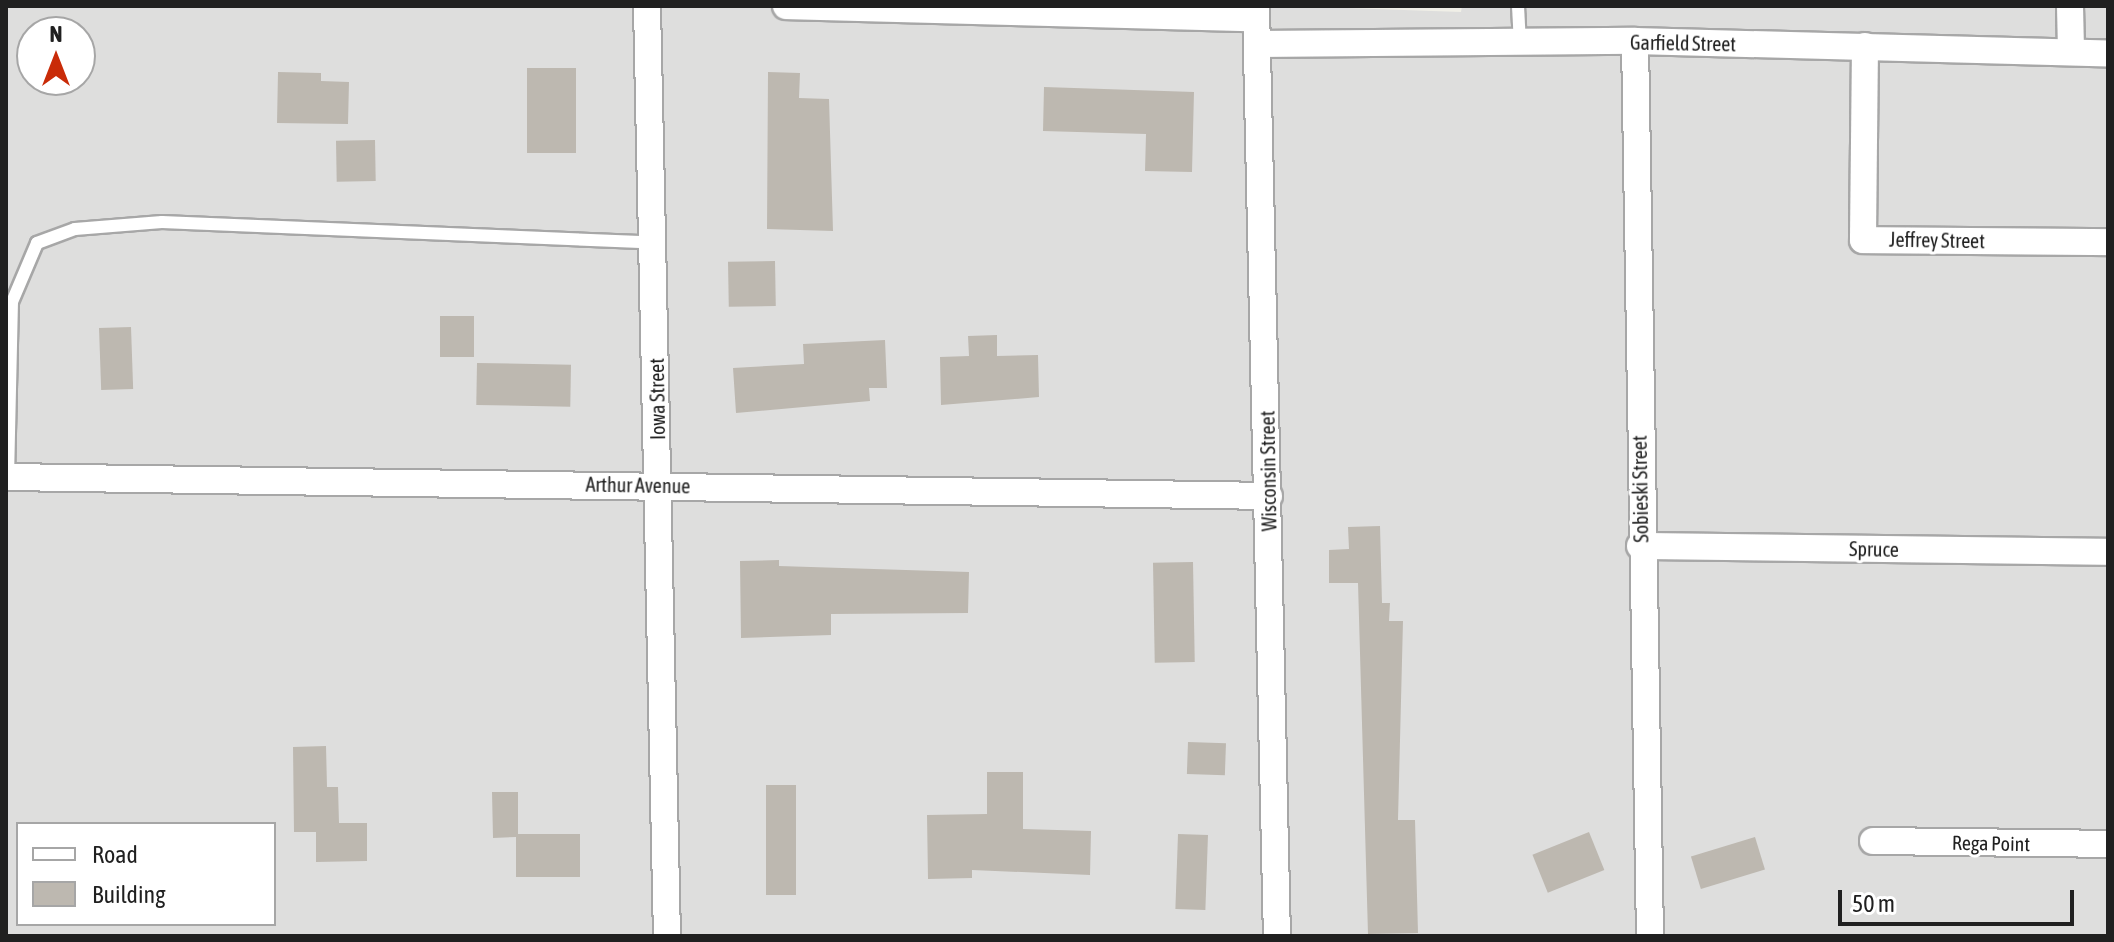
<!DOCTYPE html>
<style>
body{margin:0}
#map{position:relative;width:2114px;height:942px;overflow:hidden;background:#f0efe7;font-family:"Asap Condensed",sans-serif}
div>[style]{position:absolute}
.residential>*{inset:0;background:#dededd}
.building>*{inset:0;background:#bdb8b0;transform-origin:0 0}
.roads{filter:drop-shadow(2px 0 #a7a7a7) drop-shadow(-2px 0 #a7a7a7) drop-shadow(0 2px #a7a7a7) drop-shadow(0 -2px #a7a7a7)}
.lane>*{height:12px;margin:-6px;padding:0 6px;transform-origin:6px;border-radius:6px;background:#fff}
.street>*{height:26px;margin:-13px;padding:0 13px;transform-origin:13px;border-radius:13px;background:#fff}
span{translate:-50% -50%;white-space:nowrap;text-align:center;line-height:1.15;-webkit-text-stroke:6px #fff;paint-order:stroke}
.street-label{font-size:20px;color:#202020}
.frame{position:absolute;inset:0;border:8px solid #202020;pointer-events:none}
.legend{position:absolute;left:16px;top:822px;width:260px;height:104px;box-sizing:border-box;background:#fff;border:2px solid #a6a6a6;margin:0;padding:10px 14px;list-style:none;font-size:24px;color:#202020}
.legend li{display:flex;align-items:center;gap:16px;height:40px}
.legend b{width:40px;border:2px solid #a6a6a6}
.north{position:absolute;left:16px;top:16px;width:80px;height:80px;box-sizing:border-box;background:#fff;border:2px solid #a6a6a6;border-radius:50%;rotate:0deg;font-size:22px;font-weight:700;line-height:32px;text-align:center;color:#202020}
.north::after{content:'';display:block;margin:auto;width:28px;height:36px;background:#c92b08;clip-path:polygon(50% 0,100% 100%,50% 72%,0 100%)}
.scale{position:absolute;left:1838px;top:890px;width:236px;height:36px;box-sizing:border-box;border:4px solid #202020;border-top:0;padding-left:10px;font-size:24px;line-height:28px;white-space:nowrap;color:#202020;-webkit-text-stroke:6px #fff;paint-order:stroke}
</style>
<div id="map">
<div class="residential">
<i style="clip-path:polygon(evenodd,6px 6px,1290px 6px,1461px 12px,1462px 6px,2108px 6px,2108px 936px,6px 936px,6px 6px,32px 32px,80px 32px,80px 80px,32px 80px,32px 32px,6px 6px,18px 824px,274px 824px,274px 924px,18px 924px,18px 824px)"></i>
</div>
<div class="building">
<i style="left:527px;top:68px;width:49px;height:85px"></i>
<i style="clip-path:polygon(278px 72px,321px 73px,321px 81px,349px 82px,348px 124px,277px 123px)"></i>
<i style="clip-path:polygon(768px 72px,800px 73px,799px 98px,829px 99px,833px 231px,767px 229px)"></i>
<i style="clip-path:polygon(1044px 87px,1194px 92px,1192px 172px,1145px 171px,1146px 134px,1043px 131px)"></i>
<i style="left:375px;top:140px;width:41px;height:39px;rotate:89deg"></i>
<i style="left:775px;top:261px;width:45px;height:47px;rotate:89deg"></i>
<i style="left:440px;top:316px;width:34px;height:41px"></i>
<i style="left:131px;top:327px;width:62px;height:32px;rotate:88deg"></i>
<i style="clip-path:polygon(997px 335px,997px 356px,1038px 355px,1039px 397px,941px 405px,940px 357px,969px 356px,968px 336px)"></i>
<i style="clip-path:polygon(885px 340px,887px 388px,869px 388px,870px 401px,736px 413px,733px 368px,804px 364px,803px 344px)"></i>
<i style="left:477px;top:363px;width:94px;height:42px;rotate:1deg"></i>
<i style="clip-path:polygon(1380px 526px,1382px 603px,1390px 603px,1389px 621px,1403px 621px,1398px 820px,1415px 820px,1418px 933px,1368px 934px,1358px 583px,1329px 583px,1329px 550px,1349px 549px,1348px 527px)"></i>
<i style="clip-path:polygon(779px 560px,779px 566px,969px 572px,968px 613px,831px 614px,831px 635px,741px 638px,740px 561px)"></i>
<i style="left:1193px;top:562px;width:100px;height:40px;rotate:89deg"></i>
<i style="left:1188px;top:742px;width:38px;height:32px;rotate:2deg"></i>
<i style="clip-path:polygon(326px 746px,327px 787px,338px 787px,339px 823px,367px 823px,367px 861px,316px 862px,316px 832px,294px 832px,293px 747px)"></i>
<i style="clip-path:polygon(987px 772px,1023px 772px,1023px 829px,1091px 831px,1090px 875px,972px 870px,972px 878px,928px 879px,927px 815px,987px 814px)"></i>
<i style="left:766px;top:785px;width:30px;height:110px"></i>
<i style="clip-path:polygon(492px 792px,518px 792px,518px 834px,580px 834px,580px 877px,516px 877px,516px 837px,493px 838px)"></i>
<i style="left:1589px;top:832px;width:41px;height:61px;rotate:68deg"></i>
<i style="left:1178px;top:834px;width:30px;height:75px;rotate:2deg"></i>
<i style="left:1755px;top:837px;width:34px;height:67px;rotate:73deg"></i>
</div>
<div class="roads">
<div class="lane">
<i style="left:1518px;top:6px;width:36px;rotate:87deg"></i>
<i style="left:8px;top:477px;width:175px;rotate:-88.7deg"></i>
<i style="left:12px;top:302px;width:64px;rotate:-67deg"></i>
<i style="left:37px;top:243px;width:40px;rotate:-20.2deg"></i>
<i style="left:75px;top:229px;width:87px;rotate:-4.6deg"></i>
<i style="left:162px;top:222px;width:491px;rotate:2.4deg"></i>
</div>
<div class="street">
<i style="left:647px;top:6px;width:930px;rotate:88.77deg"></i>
<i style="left:786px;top:6px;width:470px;rotate:1.5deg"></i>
<i style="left:1256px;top:6px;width:930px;rotate:88.71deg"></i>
<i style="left:2070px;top:6px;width:44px;rotate:88.7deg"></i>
<i style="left:1635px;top:41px;width:895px;rotate:89.04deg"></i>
<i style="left:1257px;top:44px;width:378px;rotate:-0.5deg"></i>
<i style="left:1635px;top:41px;width:473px;rotate:1.5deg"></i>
<i style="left:1865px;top:46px;width:194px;rotate:90.6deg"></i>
<i style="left:1863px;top:240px;width:245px;rotate:0.5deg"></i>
<i style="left:6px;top:477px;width:1263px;rotate:0.86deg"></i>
<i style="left:1640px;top:546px;width:468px;rotate:0.7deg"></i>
<i style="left:1873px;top:841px;width:235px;rotate:0.7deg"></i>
</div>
</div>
<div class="street-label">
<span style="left:1683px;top:43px;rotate:1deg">Garfield Street</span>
<span style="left:1937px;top:240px;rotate:1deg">Jeffrey Street</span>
<span style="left:657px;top:399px;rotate:-91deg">Iowa Street</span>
<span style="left:1268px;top:471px;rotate:-91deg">Wisconsin Street</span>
<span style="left:638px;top:485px;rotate:1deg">Arthur Avenue</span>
<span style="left:1640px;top:489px;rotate:-91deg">Sobieski Street</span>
<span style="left:1874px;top:549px;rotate:1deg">Spruce</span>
<span style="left:1991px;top:843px;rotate:1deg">Rega Point</span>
</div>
<div class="frame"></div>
<ul class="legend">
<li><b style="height:10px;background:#fff"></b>Road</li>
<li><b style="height:22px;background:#bdb8b0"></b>Building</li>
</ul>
<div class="north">N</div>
<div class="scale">50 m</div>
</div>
